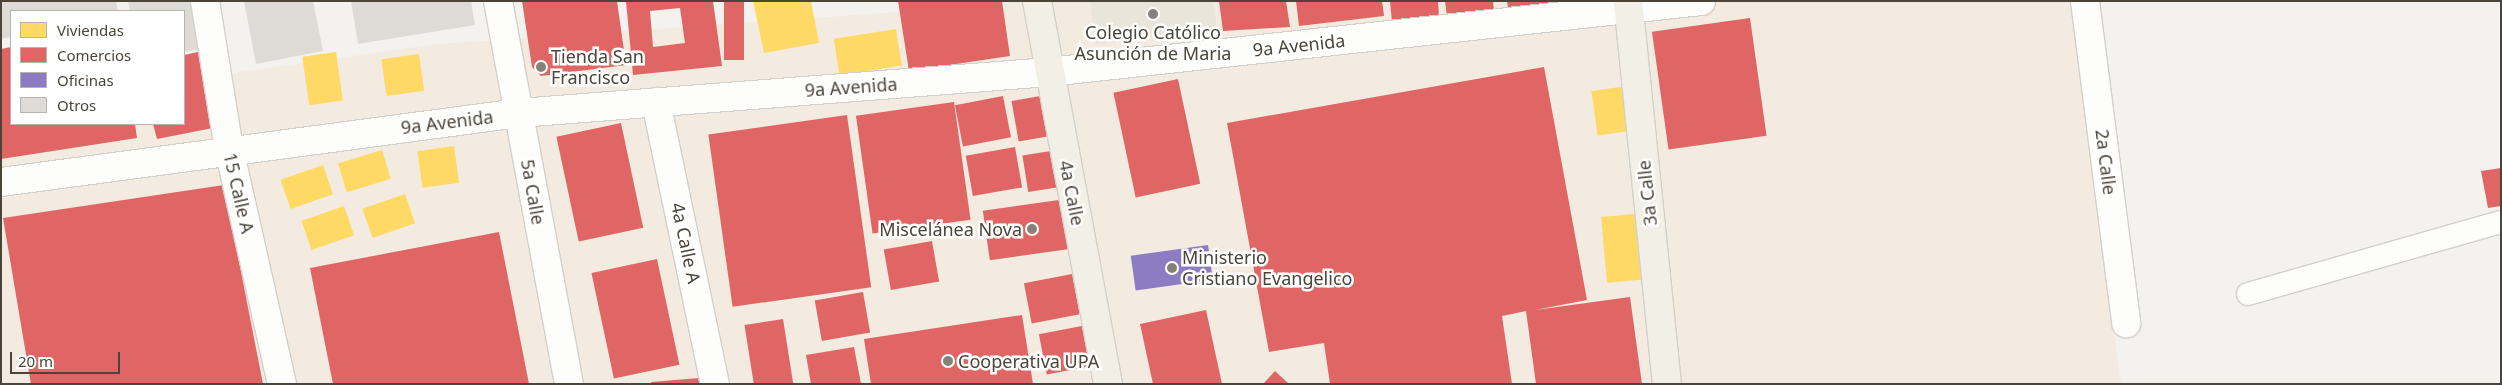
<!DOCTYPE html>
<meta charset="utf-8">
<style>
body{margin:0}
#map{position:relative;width:2502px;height:385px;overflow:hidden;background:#f4f2ee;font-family:"Noto Sans",sans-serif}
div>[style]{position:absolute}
.commercial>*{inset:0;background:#f3ebdf}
.education>*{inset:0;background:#eae5da}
.homes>*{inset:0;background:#ffd966;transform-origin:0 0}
.shops>*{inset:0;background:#e06666;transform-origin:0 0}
.offices>*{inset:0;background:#8e7cc3;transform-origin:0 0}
.building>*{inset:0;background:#dedbd6}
.roads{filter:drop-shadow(1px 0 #d2d0cb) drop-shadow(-1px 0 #d2d0cb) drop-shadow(0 1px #d2d0cb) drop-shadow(0 -1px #d2d0cb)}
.lane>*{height:22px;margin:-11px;padding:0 11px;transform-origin:11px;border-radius:11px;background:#fdfdfc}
.street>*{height:28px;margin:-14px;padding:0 14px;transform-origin:14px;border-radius:14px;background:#fdfdfc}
.primary>*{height:28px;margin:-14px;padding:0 14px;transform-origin:14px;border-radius:14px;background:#f2efe6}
.dots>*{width:14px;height:14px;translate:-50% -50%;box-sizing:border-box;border:2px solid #fff;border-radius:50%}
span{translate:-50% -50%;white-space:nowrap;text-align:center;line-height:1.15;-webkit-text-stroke:5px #fff;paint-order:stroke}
.poi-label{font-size:18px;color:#4b4439}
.left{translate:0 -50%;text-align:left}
.right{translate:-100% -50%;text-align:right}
.street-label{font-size:18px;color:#4b4439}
.frame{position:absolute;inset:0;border:2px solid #4b4439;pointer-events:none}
.legend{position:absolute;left:10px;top:10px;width:175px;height:115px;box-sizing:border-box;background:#fff;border:1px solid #b7b4b0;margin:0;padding:6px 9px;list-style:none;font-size:15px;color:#4b4439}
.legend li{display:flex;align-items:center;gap:10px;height:25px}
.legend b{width:25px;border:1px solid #b7b4b0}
.scale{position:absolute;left:10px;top:352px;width:110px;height:22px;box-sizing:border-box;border:2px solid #4b4439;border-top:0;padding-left:6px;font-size:15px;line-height:18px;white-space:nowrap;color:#4b4439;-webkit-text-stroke:4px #fff;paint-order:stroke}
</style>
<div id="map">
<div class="commercial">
<i style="clip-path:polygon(970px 1px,2070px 1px,2121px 384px,1px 384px,1px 106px,11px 105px,11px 124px,184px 124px,184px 80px,438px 44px,971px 7px)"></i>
</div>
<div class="education">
<i style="clip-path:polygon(1090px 1px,1213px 1px,1217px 27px,1096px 45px)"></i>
</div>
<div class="homes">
<i style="clip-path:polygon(753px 1px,811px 1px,819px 43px,764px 53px)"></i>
<i style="left:896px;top:29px;width:37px;height:63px;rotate:81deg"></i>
<i style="left:336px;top:52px;width:49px;height:34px;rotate:82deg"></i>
<i style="left:419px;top:54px;width:37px;height:38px;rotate:82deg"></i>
<i style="left:1627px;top:86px;width:45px;height:36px;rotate:82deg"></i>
<i style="left:454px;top:146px;width:37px;height:37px;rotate:82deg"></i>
<i style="left:382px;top:150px;width:30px;height:46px;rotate:73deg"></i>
<i style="left:323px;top:165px;width:31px;height:45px;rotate:71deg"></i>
<i style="left:405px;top:194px;width:31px;height:45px;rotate:71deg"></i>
<i style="left:344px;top:206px;width:31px;height:45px;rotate:71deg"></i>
<i style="left:1646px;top:213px;width:66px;height:45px;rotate:85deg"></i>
</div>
<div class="shops">
<i style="clip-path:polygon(522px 1px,617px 1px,626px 65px,541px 76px,532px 67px)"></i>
<i style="clip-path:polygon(evenodd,626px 1px,713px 1px,722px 66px,633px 75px,626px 1px,680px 8px,685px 43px,653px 47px,650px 11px,680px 8px)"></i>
<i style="left:724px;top:1px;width:20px;height:59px"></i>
<i style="clip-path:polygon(898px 1px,1002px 1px,1010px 56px,909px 71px)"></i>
<i style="clip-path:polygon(1219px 1px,1286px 1px,1290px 27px,1223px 31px)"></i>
<i style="clip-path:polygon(1296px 1px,1382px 1px,1384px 16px,1299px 26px)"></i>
<i style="clip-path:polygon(1390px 1px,1438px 1px,1439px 17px,1392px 22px)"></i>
<i style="clip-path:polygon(1445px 1px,1493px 1px,1494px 11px,1447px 16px)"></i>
<i style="clip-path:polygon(1507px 1px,1575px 1px,1508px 8px)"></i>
<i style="left:1750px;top:18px;width:119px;height:99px;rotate:82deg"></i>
<i style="clip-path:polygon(11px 47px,11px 124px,135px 124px,137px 138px,1px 159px,1px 49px)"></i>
<i style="clip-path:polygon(207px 50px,223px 126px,157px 139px,153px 124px,184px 124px,184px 55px)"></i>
<i style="clip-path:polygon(1544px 67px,1587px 300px,1535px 310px,1630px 297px,1642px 384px,1536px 384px,1526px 311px,1502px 316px,1512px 384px,1330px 384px,1324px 343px,1269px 352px,1227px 123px)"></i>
<i style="left:1178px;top:79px;width:107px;height:66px;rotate:78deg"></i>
<i style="left:1046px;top:95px;width:41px;height:35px;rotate:80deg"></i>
<i style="left:1003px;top:96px;width:42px;height:49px;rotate:79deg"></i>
<i style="left:954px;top:102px;width:119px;height:99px;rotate:82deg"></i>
<i style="left:847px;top:115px;width:174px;height:140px;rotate:82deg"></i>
<i style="left:621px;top:123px;width:107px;height:66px;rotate:78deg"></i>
<i style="left:1015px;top:147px;width:41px;height:50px;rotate:80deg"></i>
<i style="left:1057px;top:150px;width:37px;height:35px;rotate:81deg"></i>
<i style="clip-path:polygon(2501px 168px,2501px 206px,2488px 208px,2481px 171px)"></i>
<i style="clip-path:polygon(224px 185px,263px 384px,31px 384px,3px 218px)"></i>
<i style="left:1073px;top:198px;width:50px;height:91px;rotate:82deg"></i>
<i style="clip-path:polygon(499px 232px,529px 384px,333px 384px,310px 268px)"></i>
<i style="left:932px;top:241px;width:41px;height:49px;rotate:80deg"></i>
<i style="left:657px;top:259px;width:108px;height:67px;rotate:78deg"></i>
<i style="left:1072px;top:274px;width:41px;height:49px;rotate:79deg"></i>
<i style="left:863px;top:292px;width:41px;height:49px;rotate:80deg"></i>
<i style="clip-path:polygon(1206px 310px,1222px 384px,1153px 384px,1140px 324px)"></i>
<i style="clip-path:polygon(1022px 315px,1033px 384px,871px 384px,864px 339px)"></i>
<i style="left:783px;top:319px;width:66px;height:39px;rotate:81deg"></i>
<i style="left:1087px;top:325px;width:41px;height:49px;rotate:79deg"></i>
<i style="clip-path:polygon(854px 347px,861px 384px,811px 384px,806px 355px)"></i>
<i style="clip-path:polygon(1275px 371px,1289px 384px,1263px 384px)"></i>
<i style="clip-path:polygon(699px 378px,700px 384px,652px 384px,651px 382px)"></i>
</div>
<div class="offices">
<i style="left:1208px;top:245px;width:35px;height:78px;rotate:82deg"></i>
</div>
<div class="building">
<i style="clip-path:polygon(1px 1px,116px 1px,118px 11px,11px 11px,11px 37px,1px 39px)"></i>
<i style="clip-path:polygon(128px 1px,197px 1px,207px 48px,184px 52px,184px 11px,130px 11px)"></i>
<i style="clip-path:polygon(244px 1px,313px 1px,323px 51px,256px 64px)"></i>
<i style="clip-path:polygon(351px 1px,471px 1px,475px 25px,358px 44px)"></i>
</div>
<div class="roads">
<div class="lane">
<i style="left:2248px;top:294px;width:263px;rotate:-15.9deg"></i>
</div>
<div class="street">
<i style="left:205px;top:1px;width:150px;rotate:80.8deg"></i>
<i style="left:229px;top:149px;width:241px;rotate:77.3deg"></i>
<i style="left:498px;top:1px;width:390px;rotate:79.5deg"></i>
<i style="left:2085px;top:1px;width:325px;rotate:82.7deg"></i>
<i style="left:656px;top:102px;width:288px;rotate:78.2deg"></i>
<i style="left:1px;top:182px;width:523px;rotate:-7.59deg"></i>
<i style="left:519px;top:113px;width:532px;rotate:-4.42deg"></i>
<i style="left:1049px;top:72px;width:656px;rotate:-6.21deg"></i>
</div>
<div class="primary">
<i style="left:1037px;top:1px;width:390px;rotate:79.5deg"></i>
<i style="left:1628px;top:1px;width:385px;rotate:84.2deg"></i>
</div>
</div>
<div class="dots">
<i style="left:1153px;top:14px;background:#868178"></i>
<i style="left:541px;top:67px;background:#868178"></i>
<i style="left:1032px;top:229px;background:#868178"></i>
<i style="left:1172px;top:268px;background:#868178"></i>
<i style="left:948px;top:361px;background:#868178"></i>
</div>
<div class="poi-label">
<span style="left:1153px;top:43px">Colegio Católico<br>Asunción de Maria</span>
<span class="left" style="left:551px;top:67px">Tienda San<br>Francisco</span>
<span class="right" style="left:1022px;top:229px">Miscelánea Nova</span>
<span class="left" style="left:1182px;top:268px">Ministerio<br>Cristiano Evangelico</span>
<span class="left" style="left:958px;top:361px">Cooperativa UPA</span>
</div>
<div class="street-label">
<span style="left:1299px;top:45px;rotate:-6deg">9a Avenida</span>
<span style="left:851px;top:87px;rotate:-4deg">9a Avenida</span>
<span style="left:447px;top:122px;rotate:-7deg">9a Avenida</span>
<span style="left:2106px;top:162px;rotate:83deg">2a Calle</span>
<span style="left:533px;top:192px;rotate:80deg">5a Calle</span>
<span style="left:239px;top:193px;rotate:77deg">15 Calle A</span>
<span style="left:1072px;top:193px;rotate:79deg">4a Calle</span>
<span style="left:1647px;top:193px;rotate:-96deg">3a Calle</span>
<span style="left:686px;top:243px;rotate:78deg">4a Calle A</span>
</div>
<div class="frame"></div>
<ul class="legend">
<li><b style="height:14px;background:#ffd966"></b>Viviendas</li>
<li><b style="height:14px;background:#e06666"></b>Comercios</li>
<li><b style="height:14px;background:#8e7cc3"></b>Oficinas</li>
<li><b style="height:14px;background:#dedbd6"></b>Otros</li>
</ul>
<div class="scale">20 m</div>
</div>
